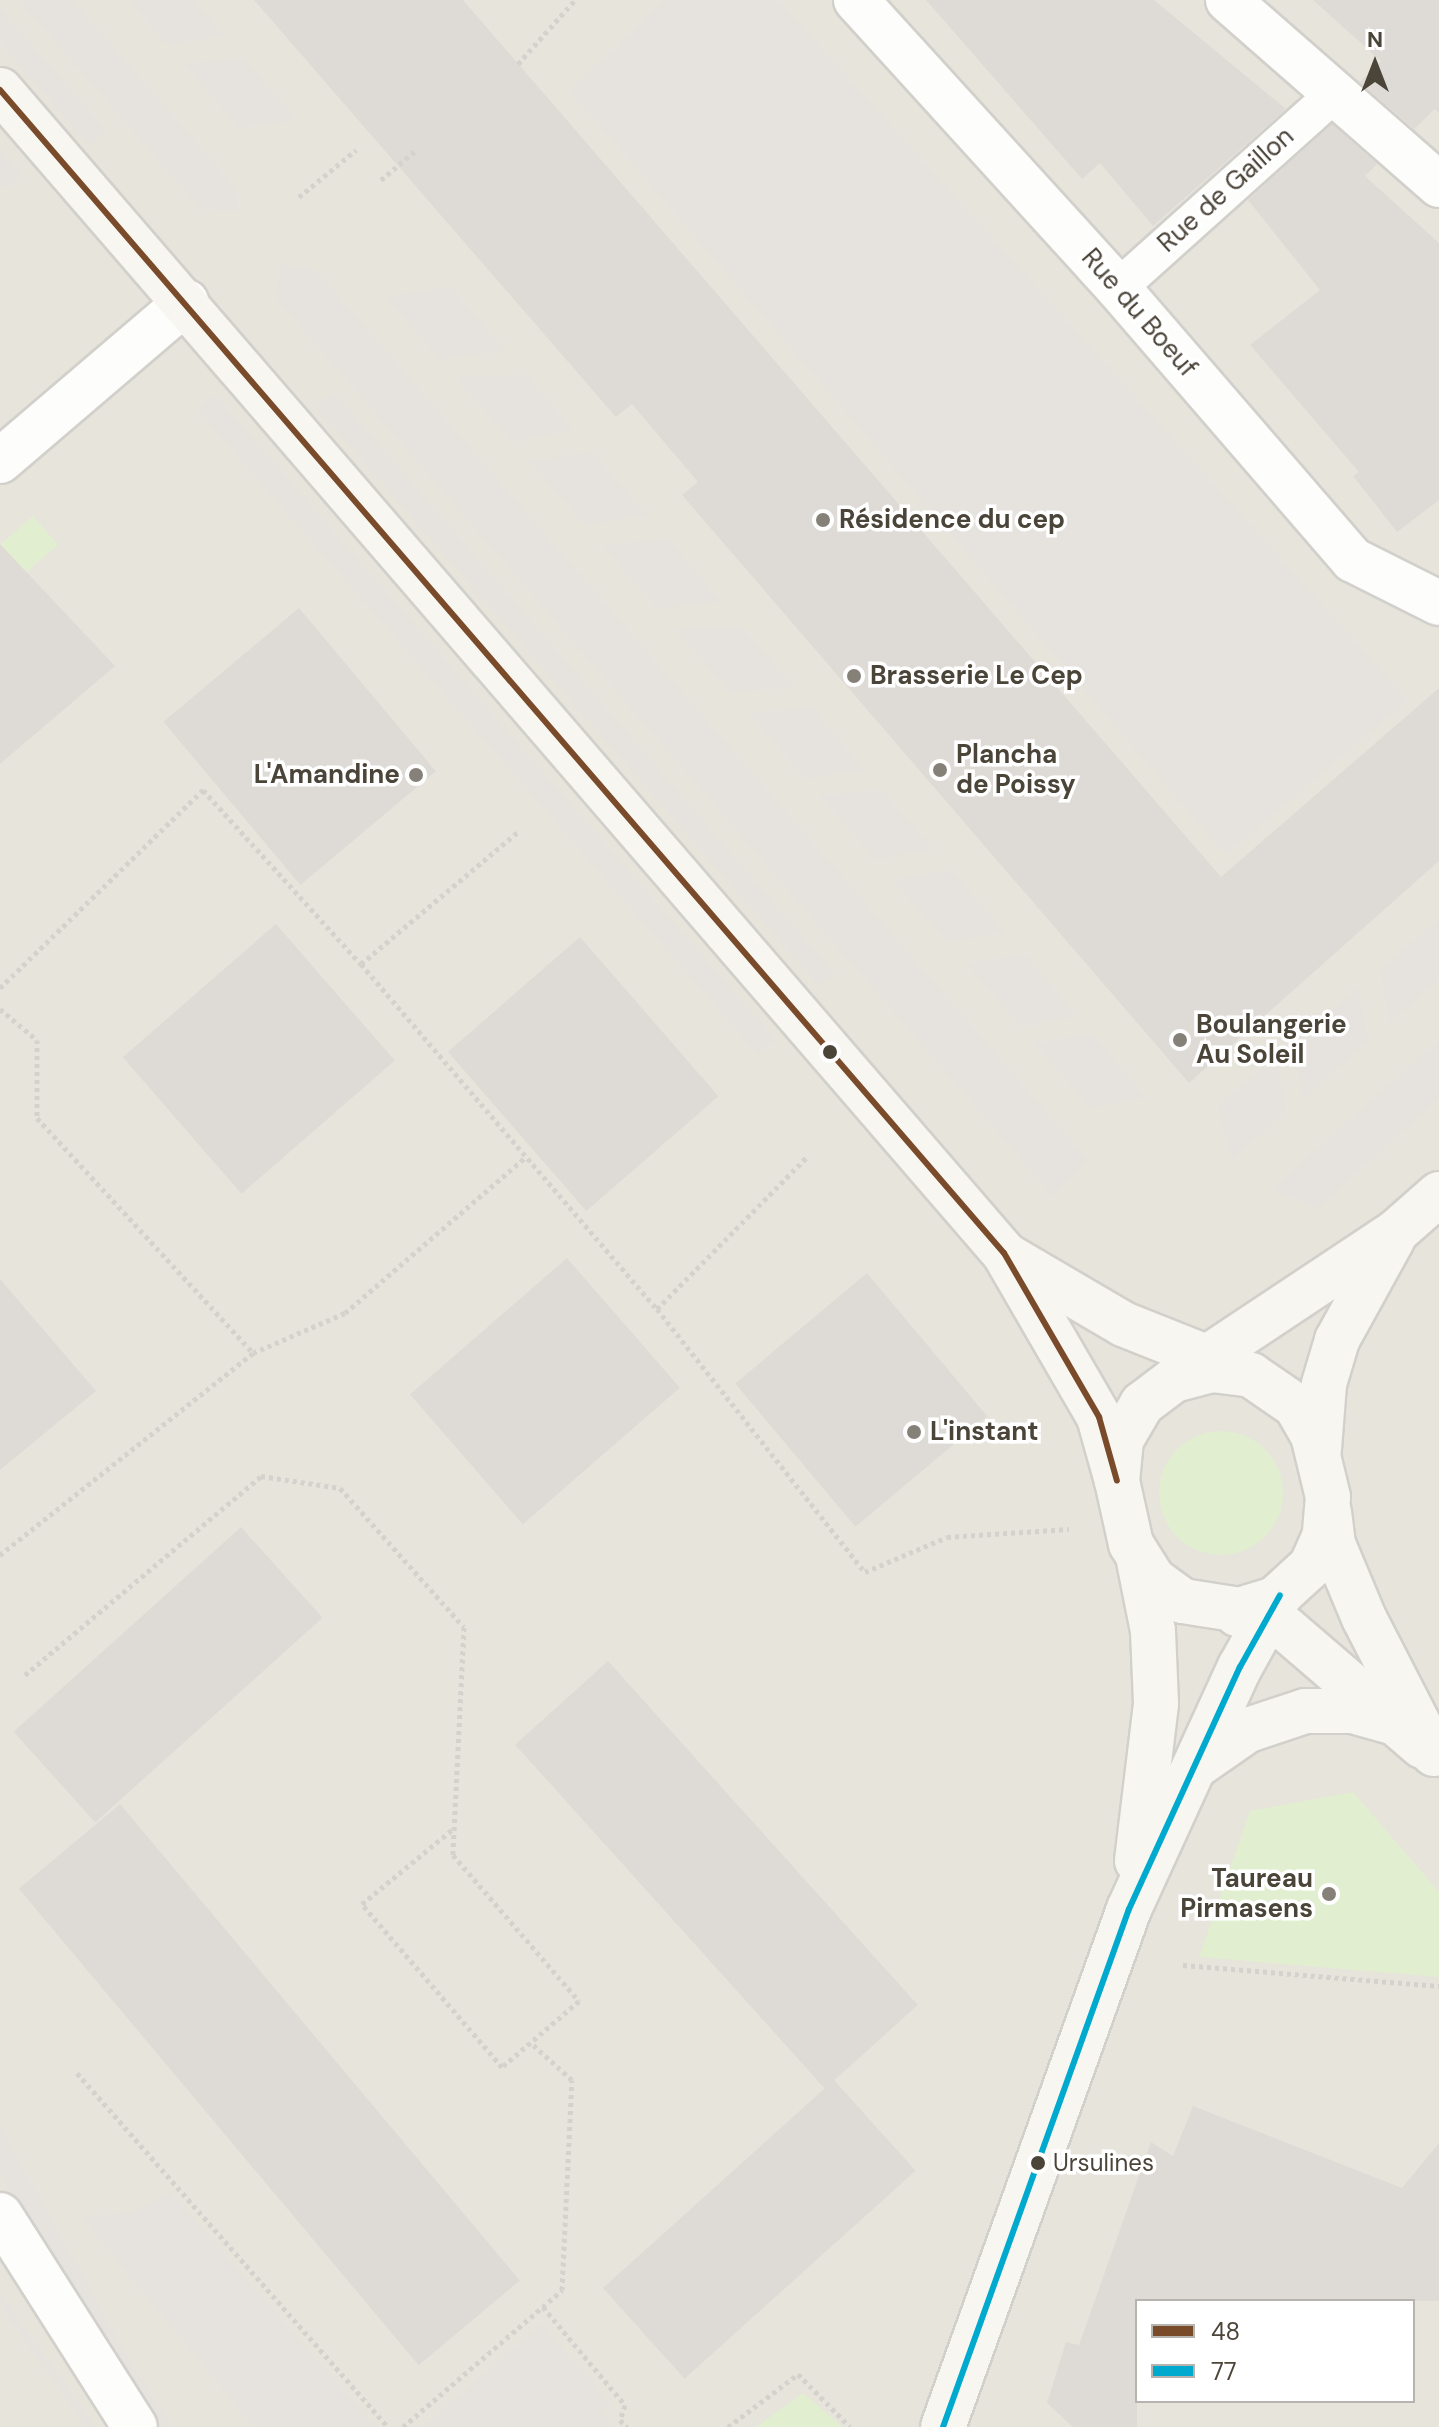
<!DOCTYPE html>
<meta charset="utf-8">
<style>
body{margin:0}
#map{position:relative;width:1439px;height:2427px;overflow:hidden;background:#f4f2ee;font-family:"DM Sans",sans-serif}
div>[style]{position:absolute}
.residential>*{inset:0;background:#e7e4dc}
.green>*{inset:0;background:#e1eecf;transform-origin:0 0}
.round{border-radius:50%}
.parking>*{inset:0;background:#e6e3df;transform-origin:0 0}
.building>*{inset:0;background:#dedbd6;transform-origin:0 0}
.path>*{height:5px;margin-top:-2.5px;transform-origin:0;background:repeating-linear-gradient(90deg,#d3d2cc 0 4px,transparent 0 8px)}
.roads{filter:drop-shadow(2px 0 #d2d0cb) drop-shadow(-2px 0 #d2d0cb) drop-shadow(0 2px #d2d0cb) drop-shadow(0 -2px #d2d0cb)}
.lane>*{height:36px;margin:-18px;padding:0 18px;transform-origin:18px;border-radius:18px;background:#fdfdfc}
.street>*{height:44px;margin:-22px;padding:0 22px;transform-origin:22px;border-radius:22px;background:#fdfdfc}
.secondary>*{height:44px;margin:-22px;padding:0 22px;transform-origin:22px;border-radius:22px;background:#f7f6f1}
.bus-1>*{height:6px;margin:-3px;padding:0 3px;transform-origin:3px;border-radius:3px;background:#7a4b2a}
.bus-2>*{height:6px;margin:-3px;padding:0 3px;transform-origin:3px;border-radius:3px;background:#00a9ce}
.dots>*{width:22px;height:22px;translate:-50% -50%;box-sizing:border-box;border:4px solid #fff;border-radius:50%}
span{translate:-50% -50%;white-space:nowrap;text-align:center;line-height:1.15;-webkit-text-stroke:7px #fff;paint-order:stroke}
.bus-label{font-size:24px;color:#4b4439}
.left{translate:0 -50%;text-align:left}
.street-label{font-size:26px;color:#4b4439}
.poi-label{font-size:26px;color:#4b4439;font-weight:700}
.right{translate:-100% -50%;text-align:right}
.legend{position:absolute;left:1135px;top:2299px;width:280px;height:104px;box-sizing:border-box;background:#fff;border:2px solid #b7b4b0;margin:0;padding:10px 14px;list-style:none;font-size:24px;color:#4b4439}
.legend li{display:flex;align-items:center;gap:16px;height:40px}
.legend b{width:40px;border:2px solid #b7b4b0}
.north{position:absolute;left:1335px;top:24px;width:80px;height:80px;-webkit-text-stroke:6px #fff;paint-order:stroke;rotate:0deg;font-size:22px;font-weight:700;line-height:32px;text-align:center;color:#4b4439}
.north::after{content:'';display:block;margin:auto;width:28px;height:36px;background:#4b4439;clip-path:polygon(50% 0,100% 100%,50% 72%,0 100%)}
</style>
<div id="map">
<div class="residential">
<i style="clip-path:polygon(evenodd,0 0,1439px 0,1439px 2427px,0 2427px,0 0,1137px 2301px,1413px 2301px,1413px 2401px,1137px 2401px,1137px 2301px)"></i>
</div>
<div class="green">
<i style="left:33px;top:516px;width:38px;height:44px;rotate:49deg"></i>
<i class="round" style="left:1159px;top:1431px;width:124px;height:124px"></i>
<i style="clip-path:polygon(1353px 1792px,1439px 1892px,1439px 1977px,1199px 1957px,1250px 1811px)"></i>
<i style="clip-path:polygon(803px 2393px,843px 2427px,756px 2427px)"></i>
</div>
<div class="parking">
<i style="clip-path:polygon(19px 0,72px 0,237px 189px,238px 211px,201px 209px)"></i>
<i style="clip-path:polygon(129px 0,194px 0,224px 36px,167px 45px)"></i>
<i style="clip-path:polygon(663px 0,778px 0,1408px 700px,1226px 855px,570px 91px)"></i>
<i style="clip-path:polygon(0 9px,105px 129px,90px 146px,0 42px)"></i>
<i style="clip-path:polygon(243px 58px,297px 120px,239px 128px,184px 64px)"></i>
<i style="clip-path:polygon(0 150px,22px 175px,6px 189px,0 182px)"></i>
<i style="clip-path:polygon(281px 264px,314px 268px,1088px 1160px,1053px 1196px,275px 297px)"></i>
<i style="clip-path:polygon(451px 287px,505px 350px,440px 360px,386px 297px)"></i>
<i style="clip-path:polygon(527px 375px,573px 430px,512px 442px,456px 377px)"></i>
<i style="clip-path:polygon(334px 392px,835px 974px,819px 986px,316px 407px)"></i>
<i style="left:215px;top:395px;width:854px;height:23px;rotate:49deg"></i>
<i style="clip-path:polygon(592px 452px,647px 515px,585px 525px,529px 461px)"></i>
<i style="clip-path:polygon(667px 538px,721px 601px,658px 609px,603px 546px)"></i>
<i style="clip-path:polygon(741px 626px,794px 687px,730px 692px,675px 629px)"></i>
<i style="clip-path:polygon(811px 707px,865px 770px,805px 779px,750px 714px)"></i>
<i style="clip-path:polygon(882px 790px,933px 849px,875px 859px,819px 795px)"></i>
<i style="clip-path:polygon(951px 870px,1006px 933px,947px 941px,893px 880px)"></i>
<i style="clip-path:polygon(1439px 920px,1439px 980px,1389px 1023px,1380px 969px)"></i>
<i style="clip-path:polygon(1025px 955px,1077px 1016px,1021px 1027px,966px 963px)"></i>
<i style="clip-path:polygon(1358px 987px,1368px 1042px,1303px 1098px,1291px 1044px)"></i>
<i style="clip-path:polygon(1092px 1034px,1146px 1097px,1091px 1108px,1034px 1043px)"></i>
<i style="clip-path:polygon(1439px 1040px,1439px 1098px,1318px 1208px,1271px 1190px)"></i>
<i style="clip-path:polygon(1275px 1057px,1287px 1111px,1232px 1159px,1217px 1106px)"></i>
<i style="clip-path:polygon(0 2126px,127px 2356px,173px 2427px,150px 2427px,24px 2225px,0 2173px)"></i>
<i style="clip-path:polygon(169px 2191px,376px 2427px,254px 2427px,82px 2218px,135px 2212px)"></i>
<i style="clip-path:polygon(0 2292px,17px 2317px,96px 2427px,86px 2427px,0 2306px)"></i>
<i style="clip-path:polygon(541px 2324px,611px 2404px,601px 2412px,614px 2427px,423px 2427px)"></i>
</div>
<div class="building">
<i style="clip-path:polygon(254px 0,463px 0,1221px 877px,1439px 688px,1439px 861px,1189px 1083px,682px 495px,698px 482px,632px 404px,616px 417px)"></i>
<i style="clip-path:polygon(926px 0,1154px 0,1286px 109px,1153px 226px,1100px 163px,1082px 179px)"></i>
<i style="clip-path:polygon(1313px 0,1439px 0,1439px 113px,1435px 109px,1414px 129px,1360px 82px,1381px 61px)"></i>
<i style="clip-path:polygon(1332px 124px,1377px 164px,1365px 176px,1439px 243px,1439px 500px,1397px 532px,1353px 476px,1359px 472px,1250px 345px,1320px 290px,1248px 200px)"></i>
<i style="clip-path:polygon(0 544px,115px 666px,0 764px)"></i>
<i style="left:299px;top:608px;width:213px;height:177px;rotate:50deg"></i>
<i style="left:276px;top:924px;width:181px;height:203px;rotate:49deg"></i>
<i style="left:580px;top:937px;width:211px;height:175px;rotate:49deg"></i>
<i style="left:567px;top:1258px;width:172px;height:208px;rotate:49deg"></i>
<i style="left:867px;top:1273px;width:187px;height:172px;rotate:50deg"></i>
<i style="clip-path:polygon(0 1279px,96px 1391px,0 1470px)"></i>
<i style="left:241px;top:1527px;width:122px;height:306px;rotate:48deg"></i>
<i style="left:608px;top:1661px;width:463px;height:125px;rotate:48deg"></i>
<i style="left:120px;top:1804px;width:622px;height:132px;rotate:50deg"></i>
<i style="left:834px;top:2080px;width:122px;height:311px;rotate:48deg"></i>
<i style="clip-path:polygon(1193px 2106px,1402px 2188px,1439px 2143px,1439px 2301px,1137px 2301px,1137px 2427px,1073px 2427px,1047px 2403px,1066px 2342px,1079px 2345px,1151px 2142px,1173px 2156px)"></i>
</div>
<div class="path">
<i style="left:518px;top:64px;width:86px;rotate:-48.3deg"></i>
<i style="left:381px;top:180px;width:45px;rotate:-40.5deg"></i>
<i style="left:299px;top:197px;width:74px;rotate:-39.5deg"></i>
<i style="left:361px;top:964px;width:455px;rotate:49.4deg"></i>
<i style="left:657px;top:1309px;width:214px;rotate:-45.4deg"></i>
<i style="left:0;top:988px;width:284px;rotate:-44.3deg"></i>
<i style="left:203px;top:790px;width:235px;rotate:47.8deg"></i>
<i style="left:361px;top:964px;width:207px;rotate:-40.1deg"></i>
<i style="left:0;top:1009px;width:48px;rotate:40deg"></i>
<i style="left:37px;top:1040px;width:78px;rotate:90deg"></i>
<i style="left:37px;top:1118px;width:319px;rotate:47.4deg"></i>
<i style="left:253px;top:1353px;width:324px;rotate:141.4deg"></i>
<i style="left:657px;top:1309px;width:335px;rotate:51.7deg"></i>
<i style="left:865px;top:1572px;width:89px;rotate:-23.1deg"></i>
<i style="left:947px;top:1537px;width:122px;rotate:-3.8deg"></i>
<i style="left:253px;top:1353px;width:100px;rotate:-23.5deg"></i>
<i style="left:345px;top:1313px;width:239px;rotate:-40.8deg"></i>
<i style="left:25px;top:1675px;width:309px;rotate:-40.1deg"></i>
<i style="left:261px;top:1476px;width:80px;rotate:8.6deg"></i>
<i style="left:340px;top:1488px;width:186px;rotate:48.3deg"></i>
<i style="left:464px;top:1627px;width:228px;rotate:92.8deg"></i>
<i style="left:453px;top:1855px;width:193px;rotate:49.2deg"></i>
<i style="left:579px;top:2001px;width:101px;rotate:139.4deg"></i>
<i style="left:502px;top:2067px;width:215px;rotate:-130.7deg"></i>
<i style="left:362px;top:1904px;width:118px;rotate:-39.5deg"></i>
<i style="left:1183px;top:1965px;width:257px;rotate:4.7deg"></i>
<i style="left:77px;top:2073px;width:471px;rotate:48.7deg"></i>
<i style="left:543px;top:2307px;width:128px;rotate:50.1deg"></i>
<i style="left:625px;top:2405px;width:16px;rotate:108deg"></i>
<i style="left:620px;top:2420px;width:10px;rotate:45deg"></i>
<i style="left:403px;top:2427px;width:210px;rotate:-40.7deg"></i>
<i style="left:562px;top:2290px;width:210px;rotate:-87.3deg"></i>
<i style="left:572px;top:2080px;width:55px;rotate:-137.9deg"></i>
<i style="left:728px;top:2427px;width:88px;rotate:-37.1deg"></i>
<i style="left:798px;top:2374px;width:74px;rotate:45.5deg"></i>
</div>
<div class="roads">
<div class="lane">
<i style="left:1118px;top:288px;width:290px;rotate:-41.9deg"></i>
</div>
<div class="street">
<i style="left:856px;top:0;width:389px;rotate:47.7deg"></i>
<i style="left:1118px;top:288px;width:359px;rotate:49.2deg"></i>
<i style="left:1353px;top:560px;width:96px;rotate:26.6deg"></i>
<i style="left:1228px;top:0;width:281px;rotate:41.2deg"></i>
<i style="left:0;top:461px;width:245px;rotate:-40.5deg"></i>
<i style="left:0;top:2215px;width:251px;rotate:57.5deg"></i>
</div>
<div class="secondary">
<i style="left:0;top:90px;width:1536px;rotate:49.2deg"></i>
<i style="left:1004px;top:1253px;width:190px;rotate:59.9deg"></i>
<i style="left:1099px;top:1417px;width:66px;rotate:74.3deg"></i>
<i style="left:1009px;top:1257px;width:132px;rotate:30.4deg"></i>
<i style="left:1123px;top:1324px;width:111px;rotate:21.7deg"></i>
<i style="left:1212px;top:1370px;width:39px;rotate:7deg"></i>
<i style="left:1251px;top:1375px;width:55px;rotate:34.6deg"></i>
<i style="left:1296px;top:1406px;width:34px;rotate:60deg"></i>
<i style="left:1313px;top:1435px;width:64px;rotate:76.4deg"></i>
<i style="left:1328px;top:1497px;width:38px;rotate:95deg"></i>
<i style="left:1325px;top:1535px;width:34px;rotate:114deg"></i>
<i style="left:1311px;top:1566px;width:49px;rotate:137.5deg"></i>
<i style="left:1275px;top:1599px;width:37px;rotate:163deg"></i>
<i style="left:1240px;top:1610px;width:58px;rotate:-171deg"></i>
<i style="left:1183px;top:1601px;width:37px;rotate:-144deg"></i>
<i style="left:1153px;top:1579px;width:41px;rotate:-122.2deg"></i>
<i style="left:1131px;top:1544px;width:65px;rotate:-102.5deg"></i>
<i style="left:1117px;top:1481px;width:41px;rotate:-84.4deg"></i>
<i style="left:1121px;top:1440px;width:42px;rotate:-59.7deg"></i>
<i style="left:1142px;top:1404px;width:40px;rotate:-37deg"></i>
<i style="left:1174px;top:1380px;width:39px;rotate:-15deg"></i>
<i style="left:1182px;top:1374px;width:258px;rotate:-33.6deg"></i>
<i style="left:1397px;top:1231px;width:56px;rotate:-41.4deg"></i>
<i style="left:1319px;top:1449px;width:65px;rotate:-85.6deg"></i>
<i style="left:1324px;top:1384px;width:46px;rotate:-73.5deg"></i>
<i style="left:1337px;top:1340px;width:116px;rotate:-61.2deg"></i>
<i style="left:1329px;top:1512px;width:32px;rotate:83deg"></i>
<i style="left:1333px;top:1544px;width:80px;rotate:67.3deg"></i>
<i style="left:1364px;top:1618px;width:153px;rotate:62.8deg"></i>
<i style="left:1237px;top:1614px;width:50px;rotate:16.3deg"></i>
<i style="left:1285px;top:1628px;width:181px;rotate:40.7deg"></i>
<i style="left:1199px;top:1764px;width:60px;rotate:-34.8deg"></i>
<i style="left:1248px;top:1730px;width:60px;rotate:-18.4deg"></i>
<i style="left:1305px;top:1711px;width:48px"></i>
<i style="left:1353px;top:1711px;width:37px;rotate:16deg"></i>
<i style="left:1137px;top:1861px;width:159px;rotate:-83.1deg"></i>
<i style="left:1156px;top:1703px;width:72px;rotate:-92.4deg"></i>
<i style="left:1153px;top:1631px;width:71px;rotate:-101.3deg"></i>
<i style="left:943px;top:2427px;width:550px;rotate:-70.25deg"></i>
<i style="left:1129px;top:1909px;width:266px;rotate:-65.4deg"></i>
<i style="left:1240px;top:1667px;width:82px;rotate:-60.9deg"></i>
</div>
</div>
<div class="bus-1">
<i style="left:0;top:90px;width:1536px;rotate:49.2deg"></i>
<i style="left:1004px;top:1253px;width:190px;rotate:59.9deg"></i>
<i style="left:1099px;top:1417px;width:66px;rotate:74.3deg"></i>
</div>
<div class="bus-2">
<i style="left:943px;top:2427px;width:550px;rotate:-70.25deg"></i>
<i style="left:1129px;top:1909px;width:266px;rotate:-65.4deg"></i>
<i style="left:1240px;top:1667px;width:82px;rotate:-60.9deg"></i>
</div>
<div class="dots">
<i style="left:823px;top:520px;background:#868178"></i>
<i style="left:854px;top:676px;background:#868178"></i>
<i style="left:940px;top:770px;background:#868178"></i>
<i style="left:416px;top:775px;background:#868178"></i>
<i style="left:1180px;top:1040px;background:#868178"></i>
<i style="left:830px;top:1052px;background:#4b4439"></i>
<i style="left:914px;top:1432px;background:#868178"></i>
<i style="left:1329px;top:1894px;background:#868178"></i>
<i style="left:1038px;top:2163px;background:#4b4439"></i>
</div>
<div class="bus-label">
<span class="left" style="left:1053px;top:2163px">Ursulines</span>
</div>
<div class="street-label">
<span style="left:1226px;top:190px;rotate:-42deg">Rue de Gaillon</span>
<span style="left:1139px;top:313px;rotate:49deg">Rue du Boeuf</span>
</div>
<div class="poi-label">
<span class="left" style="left:839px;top:520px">Résidence du cep</span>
<span class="left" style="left:870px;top:676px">Brasserie Le Cep</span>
<span class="left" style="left:956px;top:770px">Plancha<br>de Poissy</span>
<span class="right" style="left:400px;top:775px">L'Amandine</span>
<span class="left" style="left:1196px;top:1040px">Boulangerie<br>Au Soleil</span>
<span class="left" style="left:930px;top:1432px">L'instant</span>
<span class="right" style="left:1313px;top:1894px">Taureau<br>Pirmasens</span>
</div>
<ul class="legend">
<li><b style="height:10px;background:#7a4b2a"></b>48</li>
<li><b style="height:10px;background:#00a9ce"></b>77</li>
</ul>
<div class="north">N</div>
</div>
